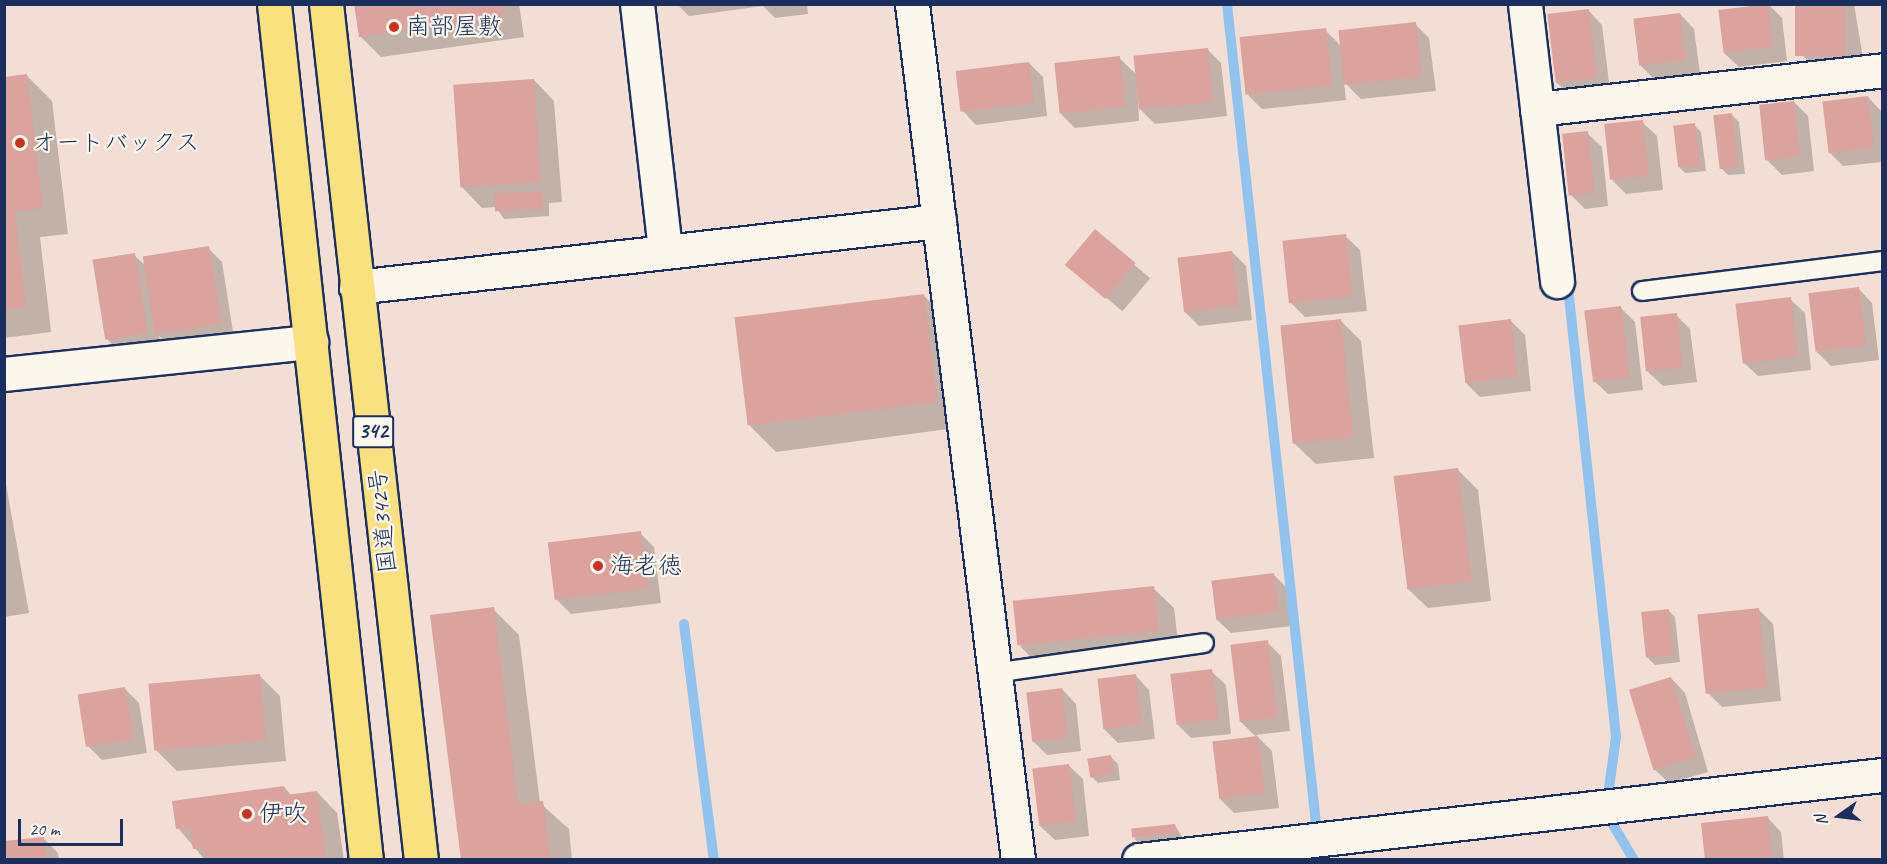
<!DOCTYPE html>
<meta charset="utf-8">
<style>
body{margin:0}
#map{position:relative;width:1887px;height:864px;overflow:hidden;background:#f2ded4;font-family:Caveat,"Klee One",sans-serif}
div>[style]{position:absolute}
.shadow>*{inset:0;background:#0003;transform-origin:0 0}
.stream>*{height:10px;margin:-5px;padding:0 5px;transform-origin:5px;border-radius:5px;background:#92c3ee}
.building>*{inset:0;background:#dca29d;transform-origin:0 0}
.roads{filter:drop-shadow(2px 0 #1b2f5e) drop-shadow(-2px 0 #1b2f5e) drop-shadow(0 2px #1b2f5e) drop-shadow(0 -2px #1b2f5e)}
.service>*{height:18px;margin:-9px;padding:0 9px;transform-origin:9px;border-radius:9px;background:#fbf7ec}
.minor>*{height:33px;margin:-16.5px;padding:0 16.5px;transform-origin:16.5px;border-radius:16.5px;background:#fbf7ec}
.tertiary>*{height:33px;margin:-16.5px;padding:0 16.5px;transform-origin:16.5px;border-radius:16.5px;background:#fbf7ec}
.trunk>*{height:33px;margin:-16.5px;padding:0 16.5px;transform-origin:16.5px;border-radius:16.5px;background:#fae180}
.dots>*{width:16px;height:16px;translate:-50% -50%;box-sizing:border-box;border:3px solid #fbf7ec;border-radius:50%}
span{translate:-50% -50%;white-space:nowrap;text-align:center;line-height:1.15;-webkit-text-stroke:4.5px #fbf7ec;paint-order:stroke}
.shield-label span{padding:2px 4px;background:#fbf7ec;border:2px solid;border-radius:4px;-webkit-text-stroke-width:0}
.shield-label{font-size:22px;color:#1b2f5e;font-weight:700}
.poi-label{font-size:24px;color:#1b2f5e}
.left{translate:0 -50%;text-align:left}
.street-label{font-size:24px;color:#1b2f5e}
.frame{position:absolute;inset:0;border:6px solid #1b2f5e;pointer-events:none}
.north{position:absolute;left:1809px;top:786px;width:60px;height:60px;-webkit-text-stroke:4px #fbf7ec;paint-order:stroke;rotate:256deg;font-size:16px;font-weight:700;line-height:24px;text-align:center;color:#1b2f5e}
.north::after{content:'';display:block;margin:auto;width:21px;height:27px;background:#1b2f5e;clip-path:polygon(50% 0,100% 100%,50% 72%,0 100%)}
.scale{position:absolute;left:18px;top:819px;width:105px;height:27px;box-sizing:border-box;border:3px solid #1b2f5e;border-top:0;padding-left:8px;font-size:18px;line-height:21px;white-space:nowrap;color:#1b2f5e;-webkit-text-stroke:4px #fbf7ec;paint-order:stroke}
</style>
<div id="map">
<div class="shadow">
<i style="clip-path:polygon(356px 4px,519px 4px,524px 37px,381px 57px,360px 36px)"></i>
<i style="clip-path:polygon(677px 4px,807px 4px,808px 14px,775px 18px,763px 6px,689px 16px)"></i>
<i style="clip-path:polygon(1768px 4px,1782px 18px,1787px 61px,1739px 67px,1724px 53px)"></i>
<i style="clip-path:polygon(1797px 4px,1854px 4px,1864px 64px,1817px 69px,1802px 55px)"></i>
<i style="clip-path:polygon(1588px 10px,1602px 25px,1610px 91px,1571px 96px,1556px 82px)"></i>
<i style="clip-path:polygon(1680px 14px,1694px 29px,1700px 74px,1654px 79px,1640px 65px)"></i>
<i style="clip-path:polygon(1415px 24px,1429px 38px,1436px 91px,1361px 99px,1344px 82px,1346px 100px,1262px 109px,1248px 95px,1325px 30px,1342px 47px)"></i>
<i style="clip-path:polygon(1207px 49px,1221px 63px,1227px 116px,1155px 124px,1141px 110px,1137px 77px,1139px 121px,1075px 128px,1061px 114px,1119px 58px,1137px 75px)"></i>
<i style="clip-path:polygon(1029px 63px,1043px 77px,1047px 116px,976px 125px,962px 110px)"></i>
<i style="clip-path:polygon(27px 76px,52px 101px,68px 234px,40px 237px,51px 332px,4px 338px,4px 78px)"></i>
<i style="clip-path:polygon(534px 80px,554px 101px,562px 202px,549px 203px,549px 216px,504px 219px,496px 207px,482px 208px,462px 187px)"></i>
<i style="clip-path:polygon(1868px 97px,1882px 112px,1882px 162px,1843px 166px,1829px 152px)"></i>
<i style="clip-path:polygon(1794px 102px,1808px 116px,1814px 171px,1782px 175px,1767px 160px)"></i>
<i style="clip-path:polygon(1732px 115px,1739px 122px,1745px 174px,1728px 175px,1721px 168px)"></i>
<i style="clip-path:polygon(1642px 122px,1657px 136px,1663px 190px,1626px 194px,1612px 180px)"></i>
<i style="clip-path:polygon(1694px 125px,1701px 132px,1706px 171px,1685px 173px,1678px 166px)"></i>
<i style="clip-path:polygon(1587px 133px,1602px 147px,1608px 206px,1585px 209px,1571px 195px)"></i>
<i style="left:1095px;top:232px;width:72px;height:43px;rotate:40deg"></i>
<i style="clip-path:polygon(1345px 236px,1360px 250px,1367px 311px,1305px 317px,1291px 303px)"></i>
<i style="clip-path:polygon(208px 248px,222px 262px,234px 338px,171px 347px,159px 336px,161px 346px,121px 353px,107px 339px,134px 255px,146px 266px)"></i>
<i style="clip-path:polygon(1232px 252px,1246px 266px,1252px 320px,1199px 326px,1185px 312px)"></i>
<i style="clip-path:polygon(1858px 288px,1872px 303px,1879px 360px,1831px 366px,1817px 352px)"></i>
<i style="clip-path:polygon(924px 296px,950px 321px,963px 427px,776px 452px,750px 426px)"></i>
<i style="clip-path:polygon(1790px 299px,1805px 313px,1811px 370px,1758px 376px,1743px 362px)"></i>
<i style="clip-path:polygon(1621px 308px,1635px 322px,1643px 390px,1608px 394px,1593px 380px)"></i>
<i style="clip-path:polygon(1676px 315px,1690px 329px,1697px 382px,1663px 386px,1648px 372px)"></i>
<i style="clip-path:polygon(1340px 320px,1361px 341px,1374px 458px,1316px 464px,1295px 444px)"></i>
<i style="clip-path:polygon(1511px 321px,1525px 335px,1531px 391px,1480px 397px,1466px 383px)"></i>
<i style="clip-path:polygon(1458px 470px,1478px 490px,1491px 601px,1428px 608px,1407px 588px)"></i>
<i style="clip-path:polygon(4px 473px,29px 613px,4px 617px)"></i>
<i style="clip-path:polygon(640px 533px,654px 547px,661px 603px,571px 614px,557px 600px)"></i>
<i style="clip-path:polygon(1274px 575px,1288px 589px,1292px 626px,1231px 633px,1216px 619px)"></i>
<i style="clip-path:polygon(1153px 588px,1174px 608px,1179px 651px,1040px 667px,1020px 646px)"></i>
<i style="clip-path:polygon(493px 609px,519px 635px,540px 803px,569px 829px,572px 860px,462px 860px)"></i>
<i style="clip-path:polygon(1668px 610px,1675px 617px,1680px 662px,1655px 665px,1648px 658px)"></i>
<i style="clip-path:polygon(1759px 610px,1773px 624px,1781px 701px,1722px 707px,1708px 693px)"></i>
<i style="clip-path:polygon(1267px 642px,1281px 656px,1290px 731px,1256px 735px,1272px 751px,1279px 808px,1234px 813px,1220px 799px,1256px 737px,1240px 721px)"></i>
<i style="clip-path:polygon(1211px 671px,1226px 685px,1231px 734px,1191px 738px,1177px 724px)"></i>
<i style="clip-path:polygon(259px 675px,280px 696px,286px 761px,177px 771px,156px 750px)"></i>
<i style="clip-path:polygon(1135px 675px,1149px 690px,1155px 739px,1118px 743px,1104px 729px)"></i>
<i style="clip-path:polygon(1671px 678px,1685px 693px,1708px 772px,1669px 783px,1654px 769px)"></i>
<i style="clip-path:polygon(125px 689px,139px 703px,147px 753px,102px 760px,88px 746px)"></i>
<i style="clip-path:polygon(1062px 689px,1076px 704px,1081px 751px,1047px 755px,1033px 741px)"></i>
<i style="clip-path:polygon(1111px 757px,1118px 764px,1120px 780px,1098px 783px,1091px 776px)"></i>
<i style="clip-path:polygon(1068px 765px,1083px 779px,1089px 836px,1055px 840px,1040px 826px)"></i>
<i style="clip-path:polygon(284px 787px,292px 796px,317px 792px,337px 813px,344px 860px,205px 860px,178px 828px)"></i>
<i style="clip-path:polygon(1767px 817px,1781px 832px,1784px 860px,1706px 860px)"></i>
<i style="clip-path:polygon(1175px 825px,1183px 839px,1140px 845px,1134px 838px)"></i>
<i style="clip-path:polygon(44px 839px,58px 853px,59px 860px,4px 860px)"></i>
</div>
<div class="stream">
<i style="left:1227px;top:4px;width:861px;rotate:83.8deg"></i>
<i style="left:1567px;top:278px;width:462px;rotate:83.9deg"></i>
<i style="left:1616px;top:737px;width:51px;rotate:97.8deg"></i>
<i style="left:1609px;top:788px;width:35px;rotate:85deg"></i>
<i style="left:1612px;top:823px;width:43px;rotate:59.3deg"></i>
<i style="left:684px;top:624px;width:238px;rotate:82.8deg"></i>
</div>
<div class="building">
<i style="clip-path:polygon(354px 4px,502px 4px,504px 17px,359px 37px)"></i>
<i style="left:1768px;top:4px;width:43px;height:50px;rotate:83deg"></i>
<i style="left:1795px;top:4px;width:50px;height:52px"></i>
<i style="left:1589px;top:9px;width:69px;height:42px;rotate:83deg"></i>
<i style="left:1680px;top:13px;width:47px;height:47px;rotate:83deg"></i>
<i style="left:1416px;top:22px;width:55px;height:78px;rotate:84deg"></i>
<i style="left:1326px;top:28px;width:58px;height:87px;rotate:84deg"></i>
<i style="left:1208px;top:48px;width:54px;height:75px;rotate:84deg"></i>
<i style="left:1120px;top:56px;width:51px;height:66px;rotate:84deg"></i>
<i style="left:1029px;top:62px;width:41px;height:74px;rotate:83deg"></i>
<i style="clip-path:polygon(27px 74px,43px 208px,15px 212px,26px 307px,4px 309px,4px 77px)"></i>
<i style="left:534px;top:79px;width:103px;height:81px;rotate:86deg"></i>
<i style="left:1868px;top:96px;width:52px;height:46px;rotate:83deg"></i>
<i style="left:1794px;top:101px;width:56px;height:35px;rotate:84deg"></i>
<i style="left:1732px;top:113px;width:54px;height:19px;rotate:83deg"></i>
<i style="left:1643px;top:120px;width:56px;height:39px;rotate:84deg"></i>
<i style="left:1695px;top:123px;width:42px;height:22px;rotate:83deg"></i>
<i style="left:1588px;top:131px;width:62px;height:26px;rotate:84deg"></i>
<i style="left:542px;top:191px;width:18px;height:48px;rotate:87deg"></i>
<i style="left:1095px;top:229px;width:53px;height:47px;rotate:40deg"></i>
<i style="left:1346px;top:234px;width:63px;height:64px;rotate:84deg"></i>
<i style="left:209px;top:246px;width:79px;height:67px;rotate:81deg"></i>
<i style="left:1232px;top:251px;width:55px;height:55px;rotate:83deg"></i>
<i style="left:135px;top:253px;width:81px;height:43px;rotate:81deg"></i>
<i style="left:1859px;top:287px;width:59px;height:51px;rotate:83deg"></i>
<i style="left:924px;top:294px;width:109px;height:191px;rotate:83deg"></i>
<i style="left:1791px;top:297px;width:60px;height:56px;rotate:83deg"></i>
<i style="left:1621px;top:306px;width:72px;height:37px;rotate:83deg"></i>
<i style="left:1677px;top:313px;width:55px;height:37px;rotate:84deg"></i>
<i style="left:1341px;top:319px;width:119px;height:61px;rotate:84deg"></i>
<i style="left:1511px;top:319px;width:58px;height:53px;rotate:83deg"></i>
<i style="left:1458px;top:468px;width:114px;height:65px;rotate:83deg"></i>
<i style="left:641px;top:531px;width:58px;height:94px;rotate:83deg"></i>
<i style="left:1274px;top:573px;width:39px;height:63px;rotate:83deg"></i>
<i style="left:1154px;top:586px;width:45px;height:142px;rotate:84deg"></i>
<i style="clip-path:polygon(494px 607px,518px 804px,543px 801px,551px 860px,461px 860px,430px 615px)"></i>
<i style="left:1759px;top:608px;width:80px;height:62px;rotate:84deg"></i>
<i style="left:1669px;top:609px;width:46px;height:28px;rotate:84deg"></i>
<i style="left:1268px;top:640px;width:78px;height:38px;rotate:83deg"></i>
<i style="left:1212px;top:669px;width:51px;height:42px;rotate:83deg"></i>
<i style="left:260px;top:674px;width:67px;height:112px;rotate:85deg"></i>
<i style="left:1136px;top:674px;width:51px;height:39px;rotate:83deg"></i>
<i style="left:1671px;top:677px;width:84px;height:44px;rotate:73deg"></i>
<i style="left:125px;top:687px;width:53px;height:48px;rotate:81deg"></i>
<i style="left:1062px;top:688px;width:50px;height:36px;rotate:83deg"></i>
<i style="left:1258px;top:736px;width:58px;height:46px;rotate:83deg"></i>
<i style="left:1111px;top:755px;width:19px;height:24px;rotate:81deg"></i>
<i style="left:1069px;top:764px;width:58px;height:37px;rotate:83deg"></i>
<i style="clip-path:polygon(284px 786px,286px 795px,317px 791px,326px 857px,206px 860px,204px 848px,193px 849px,190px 828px,176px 829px,172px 801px)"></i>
<i style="clip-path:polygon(1768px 816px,1773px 860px,1705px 860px,1701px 823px)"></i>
<i style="left:1175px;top:824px;width:9px;height:44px;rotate:84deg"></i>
<i style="clip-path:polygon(44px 837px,47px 860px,4px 860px,4px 841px)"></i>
</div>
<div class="roads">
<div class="service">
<i style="left:1642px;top:291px;width:242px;rotate:-7.1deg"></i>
<i style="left:994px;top:673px;width:212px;rotate:-8.1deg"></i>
</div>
<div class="minor">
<i style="left:912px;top:4px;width:863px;rotate:82.94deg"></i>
<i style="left:1525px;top:4px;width:279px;rotate:83.4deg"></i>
<i style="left:1537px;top:109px;width:347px;rotate:-6.4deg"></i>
<i style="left:4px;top:374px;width:309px;rotate:-6deg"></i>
<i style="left:1139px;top:860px;width:748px;rotate:-6.53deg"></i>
</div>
<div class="tertiary">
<i style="left:637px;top:4px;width:248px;rotate:83.5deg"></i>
<i style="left:356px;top:287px;width:587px;rotate:-6.46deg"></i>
</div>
<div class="trunk">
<i style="left:274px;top:4px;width:861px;rotate:83.87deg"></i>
<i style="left:326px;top:4px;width:861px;rotate:83.67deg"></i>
</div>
</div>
<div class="dots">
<i style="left:394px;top:27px;background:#c8321e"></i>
<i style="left:20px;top:143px;background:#c8321e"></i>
<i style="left:598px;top:566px;background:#c8321e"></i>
<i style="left:247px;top:814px;background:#c8321e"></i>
</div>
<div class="shield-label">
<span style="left:373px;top:432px">342</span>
</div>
<div class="poi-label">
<span class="left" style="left:406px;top:27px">南部屋敷</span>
<span class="left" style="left:32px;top:143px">オートバックス</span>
<span class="left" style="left:610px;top:566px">海老徳</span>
<span class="left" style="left:259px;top:814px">伊吹</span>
</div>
<div class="street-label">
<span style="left:383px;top:521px;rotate:-96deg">国道342号</span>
</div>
<div class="frame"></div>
<div class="north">N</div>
<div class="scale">20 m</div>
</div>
